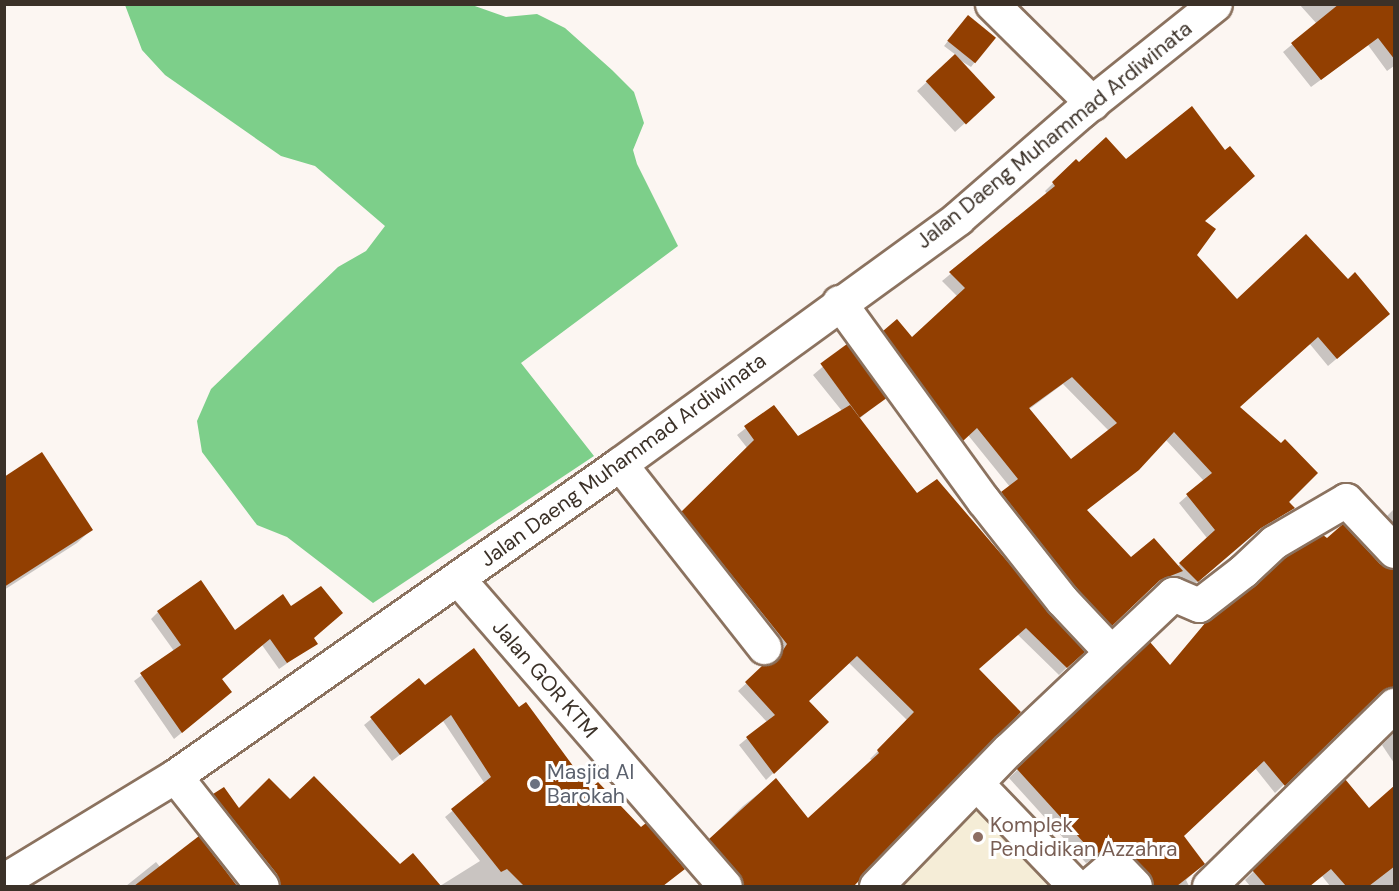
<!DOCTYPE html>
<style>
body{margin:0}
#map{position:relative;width:1399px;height:891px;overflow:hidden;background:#fcf6f2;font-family:"DM Sans",sans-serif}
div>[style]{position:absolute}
.education>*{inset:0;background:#f5edd7}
.forest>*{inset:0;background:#7dcf8a}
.shadow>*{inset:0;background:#0003}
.building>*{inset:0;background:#923f01;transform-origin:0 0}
.roads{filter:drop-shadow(2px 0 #8b725f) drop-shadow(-2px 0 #8b725f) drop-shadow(0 2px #8b725f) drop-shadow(0 -2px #8b725f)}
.minor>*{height:33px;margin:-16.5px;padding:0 16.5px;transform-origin:16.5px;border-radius:16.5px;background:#fff}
.major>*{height:33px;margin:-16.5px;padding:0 16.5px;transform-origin:16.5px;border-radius:16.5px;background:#fff}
.dots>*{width:16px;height:16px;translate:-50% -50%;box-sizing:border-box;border:3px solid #fff;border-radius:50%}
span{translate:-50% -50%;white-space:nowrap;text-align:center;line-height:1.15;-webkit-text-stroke:6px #fff;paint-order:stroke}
.street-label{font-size:21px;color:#3b3128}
.worship-label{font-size:21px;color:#5b616d}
.left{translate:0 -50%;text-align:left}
.education-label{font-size:21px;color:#785e54}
.frame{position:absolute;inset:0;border:6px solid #3b3128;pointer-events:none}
</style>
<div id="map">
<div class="education">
<i style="clip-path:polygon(979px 788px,1072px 886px,881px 886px)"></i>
</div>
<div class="forest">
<i style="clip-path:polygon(125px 5px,472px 5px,506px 17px,537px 14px,565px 28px,612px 70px,634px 92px,644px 123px,633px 150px,637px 164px,678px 246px,521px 363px,594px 456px,373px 603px,287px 537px,257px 525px,202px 452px,197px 421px,211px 389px,338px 267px,366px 251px,385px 226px,315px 166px,281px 156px,165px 75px,142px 50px)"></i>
</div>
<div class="shadow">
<i style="clip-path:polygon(1394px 4px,1394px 66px,1387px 71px,1368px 45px,1311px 87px,1283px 52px,1317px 24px,1299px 4px)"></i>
<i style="clip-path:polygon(964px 21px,994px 38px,971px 67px,958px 59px,984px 106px,955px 132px,917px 91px,956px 55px,944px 46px)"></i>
<i style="clip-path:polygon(evenodd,1076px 161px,1079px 164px,1126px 161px,1203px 221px,1195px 255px,1237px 301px,1380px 322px,1328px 366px,1309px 343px,1239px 407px,1293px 508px,1252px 536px,1189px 589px,1176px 576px,1150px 588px,1103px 633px,994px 502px,1010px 487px,968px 435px,954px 447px,876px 340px,884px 332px,912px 339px,958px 297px,942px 281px,1047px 194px,1045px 191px,1076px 161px,1063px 384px,1109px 431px,1071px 461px,1028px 410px,1063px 384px,1076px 161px,1165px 439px,1204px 481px,1179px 503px,1207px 538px,1177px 567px,1130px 559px,1086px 511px,1165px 439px)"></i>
<i style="clip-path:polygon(846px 347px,884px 398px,859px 419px,917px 495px,1083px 652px,1059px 675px,1017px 634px,977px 670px,1019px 712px,849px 886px,733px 886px,702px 847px,743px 806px,776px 780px,808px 820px,873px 761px,870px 759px,908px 721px,849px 663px,808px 702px,827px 722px,766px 780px,739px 745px,767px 722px,738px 691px,764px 667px,773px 664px,780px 652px,675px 520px,748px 449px,737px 435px,773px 407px,797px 438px,842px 411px,813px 375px)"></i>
<i style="clip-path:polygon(4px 479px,91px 530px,77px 543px,4px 590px)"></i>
<i style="clip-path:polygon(1394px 509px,1394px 544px,1378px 525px)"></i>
<i style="clip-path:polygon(1380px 565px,1394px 569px,1394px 699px,1379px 695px,1275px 793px,1255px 768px,1183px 836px,1194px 872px,1186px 880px,1189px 886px,1141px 886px,1118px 859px,1101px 854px,1086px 863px,1009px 778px,1149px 644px,1169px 666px)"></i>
<i style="clip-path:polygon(158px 612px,235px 632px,312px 638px,316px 643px,279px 669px,262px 645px,221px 680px,223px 699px,174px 739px,134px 681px,174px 651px,151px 619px)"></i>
<i style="clip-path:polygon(419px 680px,425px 687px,518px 709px,590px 791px,683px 869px,663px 886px,440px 886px,480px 861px,445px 817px,485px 784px,443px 721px,392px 761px,364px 725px)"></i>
<i style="clip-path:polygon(1394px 733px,1394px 763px,1382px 745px)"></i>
<i style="clip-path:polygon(1345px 781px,1369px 810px,1394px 787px,1394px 886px,1330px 886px,1322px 876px,1310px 886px,1250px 886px,1245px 880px)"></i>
<i style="clip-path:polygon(214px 796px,238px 810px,290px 801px,399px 866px,413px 855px,439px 886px,271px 886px,207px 803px)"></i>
<i style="clip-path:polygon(198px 838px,239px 886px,126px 886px,156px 862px,161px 868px)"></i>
</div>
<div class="building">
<i style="clip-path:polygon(1339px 4px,1395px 4px,1395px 60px,1378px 38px,1321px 80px,1291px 43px)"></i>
<i style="left:968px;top:15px;width:36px;height:33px;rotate:39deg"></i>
<i style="left:955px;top:54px;width:59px;height:40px;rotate:47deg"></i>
<i style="clip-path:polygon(evenodd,1192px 106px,1225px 150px,1230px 146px,1255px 176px,1205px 221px,1216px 229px,1197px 255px,1237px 299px,1306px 234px,1348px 279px,1355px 272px,1390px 314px,1337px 359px,1318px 337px,1240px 407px,1281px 443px,1285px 439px,1318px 473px,1289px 502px,1295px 508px,1261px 528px,1198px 582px,1179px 563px,1215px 530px,1186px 494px,1212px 473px,1174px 432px,1139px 470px,1087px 510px,1131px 557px,1154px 538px,1183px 571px,1160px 580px,1112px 626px,1076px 588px,1001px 492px,1018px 479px,977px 428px,963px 441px,883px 331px,897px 319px,912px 337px,965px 288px,949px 272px,1055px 186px,1052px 182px,1076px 159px,1079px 162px,1106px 137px,1126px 159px,1192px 106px,1072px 377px,1117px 423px,1071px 459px,1029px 408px,1072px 377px)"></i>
<i style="left:847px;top:344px;width:67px;height:33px;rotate:54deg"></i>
<i style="clip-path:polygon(774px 405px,798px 436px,850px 405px,917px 493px,937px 479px,1085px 652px,1067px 668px,1026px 628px,979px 669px,1021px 712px,854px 886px,743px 886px,739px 874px,709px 839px,776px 778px,808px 818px,879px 753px,877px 750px,914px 712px,857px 656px,809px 701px,829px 722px,774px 774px,746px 737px,775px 715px,745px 682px,763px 665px,776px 661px,787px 644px,681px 512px,754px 440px,744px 426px)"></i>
<i style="clip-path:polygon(42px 452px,93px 530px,4px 587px,4px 477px)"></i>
<i style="clip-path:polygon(1343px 524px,1380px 564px,1395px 569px,1395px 687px,1381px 692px,1285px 786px,1264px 761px,1184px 836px,1205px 864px,1177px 886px,1153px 886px,1149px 873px,1120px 846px,1110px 846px,1095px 855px,1016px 768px,1150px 642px,1170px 665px,1206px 622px,1285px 557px,1323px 535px,1327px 538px)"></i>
<i style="clip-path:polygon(201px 580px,235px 630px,283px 594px,291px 606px,321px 586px,343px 613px,314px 638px,318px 644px,287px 663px,270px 639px,222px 679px,232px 692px,182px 733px,140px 673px,181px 645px,157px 611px)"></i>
<i style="clip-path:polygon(474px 648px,519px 707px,526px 702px,590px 789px,598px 782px,641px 827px,646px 823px,685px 869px,663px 886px,524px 886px,507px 869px,501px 872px,451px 809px,491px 777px,451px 715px,400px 755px,370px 717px,419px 678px,425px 685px)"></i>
<i style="clip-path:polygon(314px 776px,400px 864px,413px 853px,441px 886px,280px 886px,277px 874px,213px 794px,224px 787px,239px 808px,269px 778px,290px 799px)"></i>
<i style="clip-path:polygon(1345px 779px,1369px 808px,1395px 785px,1395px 866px,1369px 886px,1346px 886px,1331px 869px,1310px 886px,1266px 886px,1252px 870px)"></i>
<i style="clip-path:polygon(199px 836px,237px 886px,134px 886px)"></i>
</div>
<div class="roads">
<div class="minor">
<i style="left:992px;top:4px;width:141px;rotate:44.7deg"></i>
<i style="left:839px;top:302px;width:245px;rotate:54deg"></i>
<i style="left:983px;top:500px;width:127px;rotate:51.7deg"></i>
<i style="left:1062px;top:600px;width:70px;rotate:46.7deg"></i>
<i style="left:620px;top:464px;width:233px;rotate:51.8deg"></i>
<i style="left:459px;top:580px;width:405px;rotate:49deg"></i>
<i style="left:175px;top:776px;width:140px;rotate:51.7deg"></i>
<i style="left:976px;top:783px;width:143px;rotate:46.1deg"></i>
<i style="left:876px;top:886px;width:190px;rotate:-45.9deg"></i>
<i style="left:1008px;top:750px;width:227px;rotate:-43.4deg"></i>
<i style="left:1173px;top:594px;width:28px;rotate:23deg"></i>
<i style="left:1199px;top:605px;width:56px;rotate:-37.7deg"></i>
<i style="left:1243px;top:571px;width:42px;rotate:-43.1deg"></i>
<i style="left:1274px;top:542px;width:83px;rotate:-30.3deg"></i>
<i style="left:1346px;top:500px;width:70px;rotate:46.7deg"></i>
<i style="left:1089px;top:886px;width:33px;rotate:-41deg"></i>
<i style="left:1114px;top:864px;width:30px;rotate:46deg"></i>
<i style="left:1209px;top:886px;width:259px;rotate:-44.4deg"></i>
</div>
<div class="major">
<i style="left:4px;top:880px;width:200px;rotate:-31.3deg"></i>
<i style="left:175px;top:776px;width:543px;rotate:-35.04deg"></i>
<i style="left:620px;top:464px;width:418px;rotate:-36deg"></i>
<i style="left:958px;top:218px;width:163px;rotate:-41deg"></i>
<i style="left:1081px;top:111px;width:171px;rotate:-38.6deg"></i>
</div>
</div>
<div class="dots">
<i style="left:535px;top:784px;background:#6b7280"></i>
<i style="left:978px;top:837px;background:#8d6e63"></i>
</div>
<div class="street-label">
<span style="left:1054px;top:135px;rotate:-39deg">Jalan Daeng Muhammad Ardiwinata</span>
<span style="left:623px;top:460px;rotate:-36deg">Jalan Daeng Muhammad Ardiwinata</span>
<span style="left:545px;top:679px;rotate:49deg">Jalan GOR KTM</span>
</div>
<div class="worship-label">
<span class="left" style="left:547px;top:784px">Masjid Al<br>Barokah</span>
</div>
<div class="education-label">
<span class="left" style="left:990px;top:837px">Komplek<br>Pendidikan Azzahra</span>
</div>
<div class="frame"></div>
</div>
